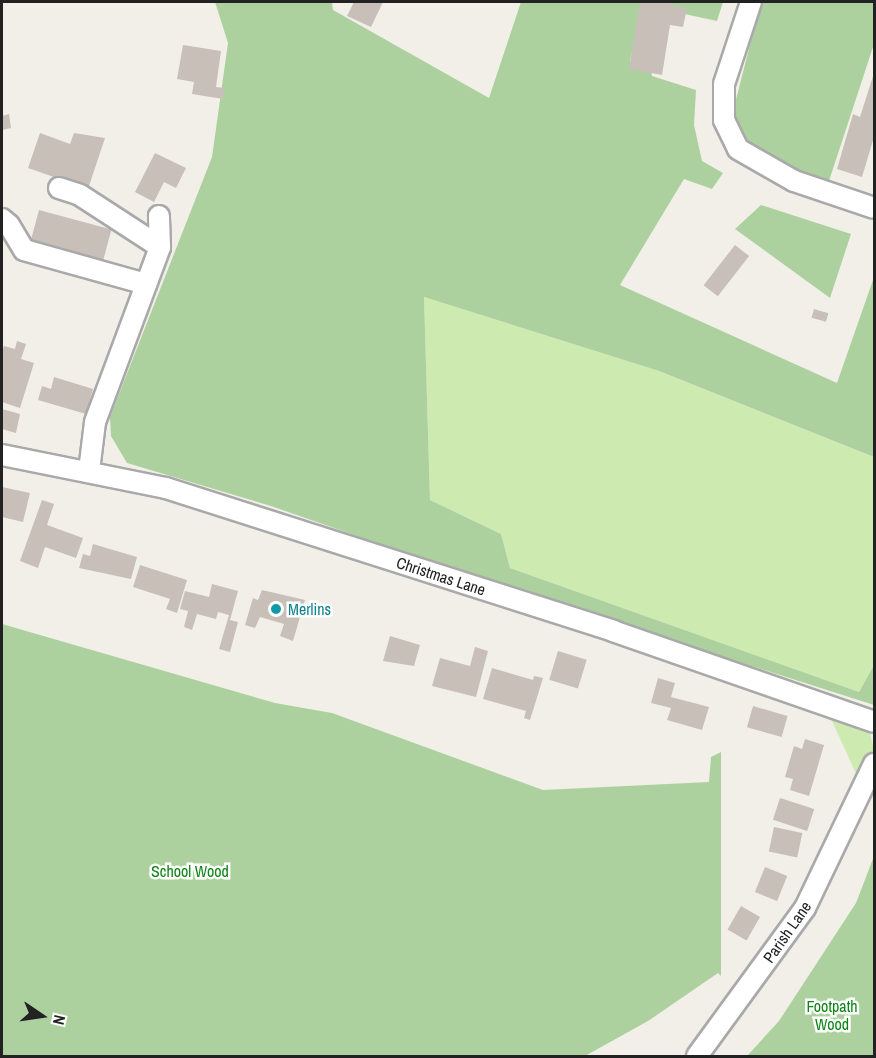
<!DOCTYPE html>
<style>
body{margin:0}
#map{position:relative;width:876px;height:1058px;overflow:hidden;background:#f2efe9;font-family:"Archivo Narrow",sans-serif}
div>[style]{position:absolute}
.grass>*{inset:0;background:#cdebb0}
.forest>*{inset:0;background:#add19e}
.building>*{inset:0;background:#c7bfb8;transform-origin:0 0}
.roads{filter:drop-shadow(2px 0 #a9a9a9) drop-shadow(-2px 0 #a9a9a9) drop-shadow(0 2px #a9a9a9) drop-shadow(0 -2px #a9a9a9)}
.minor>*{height:20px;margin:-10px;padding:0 10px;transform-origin:10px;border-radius:10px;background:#fff}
.dots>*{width:16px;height:16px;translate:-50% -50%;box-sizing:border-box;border:3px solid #fff;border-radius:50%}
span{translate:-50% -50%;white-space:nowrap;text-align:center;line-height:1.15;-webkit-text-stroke:5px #fff;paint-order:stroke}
.street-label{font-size:16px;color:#222}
.culture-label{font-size:16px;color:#0d838f}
.left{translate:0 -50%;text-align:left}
.park-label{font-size:16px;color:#0c8416}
.frame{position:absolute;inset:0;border:3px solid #222;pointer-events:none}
.north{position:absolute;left:12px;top:986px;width:60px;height:60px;-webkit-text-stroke:4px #fff;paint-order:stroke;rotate:103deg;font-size:16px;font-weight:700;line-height:24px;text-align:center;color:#222}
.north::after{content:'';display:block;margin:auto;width:21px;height:27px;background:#222;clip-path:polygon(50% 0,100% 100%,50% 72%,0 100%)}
</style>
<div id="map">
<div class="grass">
<i style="clip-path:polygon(424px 297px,659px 371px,874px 457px,874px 665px,859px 692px,510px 568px,501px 534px,430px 500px)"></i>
<i style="clip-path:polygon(827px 710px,869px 730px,874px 749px,858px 778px)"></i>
</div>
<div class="forest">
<i style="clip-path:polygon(215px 2px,332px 2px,333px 10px,489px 98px,521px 2px,644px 2px,630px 61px,650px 66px,652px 76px,696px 90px,694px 125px,702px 161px,723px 173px,712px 189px,684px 179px,620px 285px,837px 383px,874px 277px,874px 457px,659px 371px,424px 297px,430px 500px,501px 534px,510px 568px,859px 692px,874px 665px,874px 705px,500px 586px,271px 506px,127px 463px,111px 436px,110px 417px,212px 157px,228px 43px)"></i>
<i style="clip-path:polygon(668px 2px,723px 2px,717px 21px,666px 10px)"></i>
<i style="clip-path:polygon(761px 2px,874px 2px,874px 44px,827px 187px,759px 171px,731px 119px)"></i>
<i style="clip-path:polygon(761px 205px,851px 234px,830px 298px,735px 229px)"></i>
<i style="clip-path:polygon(2px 624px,275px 703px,332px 713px,543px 790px,709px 782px,711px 757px,721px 752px,721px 976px,718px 973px,648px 1021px,585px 1056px,2px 1056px)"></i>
<i style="clip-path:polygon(874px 856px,874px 1056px,747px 1056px,779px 1021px,856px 903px)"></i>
</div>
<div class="building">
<i style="clip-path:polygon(354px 2px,383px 2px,371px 27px,347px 16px)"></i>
<i style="clip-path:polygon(640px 2px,672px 2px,673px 6px,687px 8px,683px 27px,670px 25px,662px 75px,629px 69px)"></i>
<i style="clip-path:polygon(183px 45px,221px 51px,216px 87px,225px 88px,223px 99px,192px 94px,194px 82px,177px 79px)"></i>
<i style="clip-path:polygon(874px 73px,874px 137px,862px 177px,837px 169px,853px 114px,860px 117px)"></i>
<i style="clip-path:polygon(9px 114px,11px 128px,2px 130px,2px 116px)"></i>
<i style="clip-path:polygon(40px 133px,70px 144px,74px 133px,105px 138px,88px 189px,28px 168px)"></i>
<i style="clip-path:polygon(155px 153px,186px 168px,176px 188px,164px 182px,154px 202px,135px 192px)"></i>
<i style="left:39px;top:210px;width:75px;height:36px;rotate:15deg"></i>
<i style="left:735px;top:245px;width:18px;height:51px;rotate:38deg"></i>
<i style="left:814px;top:309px;width:15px;height:9px;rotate:16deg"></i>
<i style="clip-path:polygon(17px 341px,26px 344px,21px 359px,34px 363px,20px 408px,2px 402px,2px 352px,4px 346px,15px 349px)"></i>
<i style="clip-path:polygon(54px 377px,93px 389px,86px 414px,38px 400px,42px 386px,51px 389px)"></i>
<i style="clip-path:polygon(2px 409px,20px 414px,16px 433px,2px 429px)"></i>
<i style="clip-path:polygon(2px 487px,30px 493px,23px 522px,2px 517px)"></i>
<i style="clip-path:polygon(42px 500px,54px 504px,47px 525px,83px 538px,76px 558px,45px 547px,38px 568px,20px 561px)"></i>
<i style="clip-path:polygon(93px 544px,137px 557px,131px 579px,79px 568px,83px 554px,90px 556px)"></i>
<i style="clip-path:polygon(140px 565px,187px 580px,177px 613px,166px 609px,170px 599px,133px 587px)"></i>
<i style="clip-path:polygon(212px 584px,238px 591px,230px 620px,238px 622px,230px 652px,219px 649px,229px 615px,218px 612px,216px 619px,197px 614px,192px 630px,184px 627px,188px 611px,180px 609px,185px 591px,209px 597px)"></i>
<i style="clip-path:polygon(262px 590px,305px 600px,293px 641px,280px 636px,284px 624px,260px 617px,255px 628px,245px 625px,253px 598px,258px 600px)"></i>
<i style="clip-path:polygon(390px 636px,420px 645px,414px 666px,383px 661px)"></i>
<i style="clip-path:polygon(475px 647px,488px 651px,476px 697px,432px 686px,440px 658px,470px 666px)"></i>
<i style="left:558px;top:651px;width:30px;height:30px;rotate:17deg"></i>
<i style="clip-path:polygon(492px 668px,533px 680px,534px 676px,543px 678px,530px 720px,524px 718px,526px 711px,483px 699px)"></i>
<i style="clip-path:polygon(658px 678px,675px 683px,671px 697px,709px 707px,702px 730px,667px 720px,671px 708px,651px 703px)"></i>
<i style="left:753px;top:706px;width:36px;height:22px;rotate:16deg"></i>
<i style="clip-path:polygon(805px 739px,824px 745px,809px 796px,790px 790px,793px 779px,785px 777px,794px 746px,802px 749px)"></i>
<i style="left:780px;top:798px;width:36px;height:23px;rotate:18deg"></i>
<i style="left:774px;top:827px;width:29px;height:25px;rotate:12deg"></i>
<i style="left:765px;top:867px;width:24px;height:27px;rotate:22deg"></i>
<i style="left:741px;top:906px;width:22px;height:27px;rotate:30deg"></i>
</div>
<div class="roads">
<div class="minor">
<i style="left:751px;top:2px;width:86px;rotate:108.2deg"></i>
<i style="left:724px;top:84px;width:36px;rotate:90deg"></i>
<i style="left:724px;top:120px;width:32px;rotate:64deg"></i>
<i style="left:738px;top:149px;width:64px;rotate:29.7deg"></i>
<i style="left:794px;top:181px;width:84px;rotate:18.6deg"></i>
<i style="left:59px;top:188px;width:22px;rotate:18deg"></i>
<i style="left:80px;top:195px;width:95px;rotate:33deg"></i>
<i style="left:2px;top:219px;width:9px;rotate:41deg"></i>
<i style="left:9px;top:225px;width:29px;rotate:59deg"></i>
<i style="left:24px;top:250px;width:127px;rotate:15.6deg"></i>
<i style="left:2px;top:455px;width:167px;rotate:11.4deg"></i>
<i style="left:166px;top:488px;width:469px;rotate:17.7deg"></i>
<i style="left:613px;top:631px;width:276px;rotate:19.2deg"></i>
<i style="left:89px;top:471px;width:49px;rotate:-83deg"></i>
<i style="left:95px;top:422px;width:187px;rotate:-69.6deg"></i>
<i style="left:160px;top:247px;width:31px;rotate:-92deg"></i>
<i style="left:697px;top:1056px;width:183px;rotate:-53.9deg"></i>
<i style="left:805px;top:908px;width:160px;rotate:-64.4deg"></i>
</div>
</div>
<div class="dots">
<i style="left:276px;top:609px;background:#0f9aa8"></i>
</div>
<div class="street-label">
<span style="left:441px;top:576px;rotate:18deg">Christmas Lane</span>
<span style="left:787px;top:932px;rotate:-55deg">Parish Lane</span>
</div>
<div class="culture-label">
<span class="left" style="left:288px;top:609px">Merlins</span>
</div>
<div class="park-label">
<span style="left:190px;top:871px">School Wood</span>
<span style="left:832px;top:1015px">Footpath<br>Wood</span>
</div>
<div class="frame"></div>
<div class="north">N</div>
</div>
